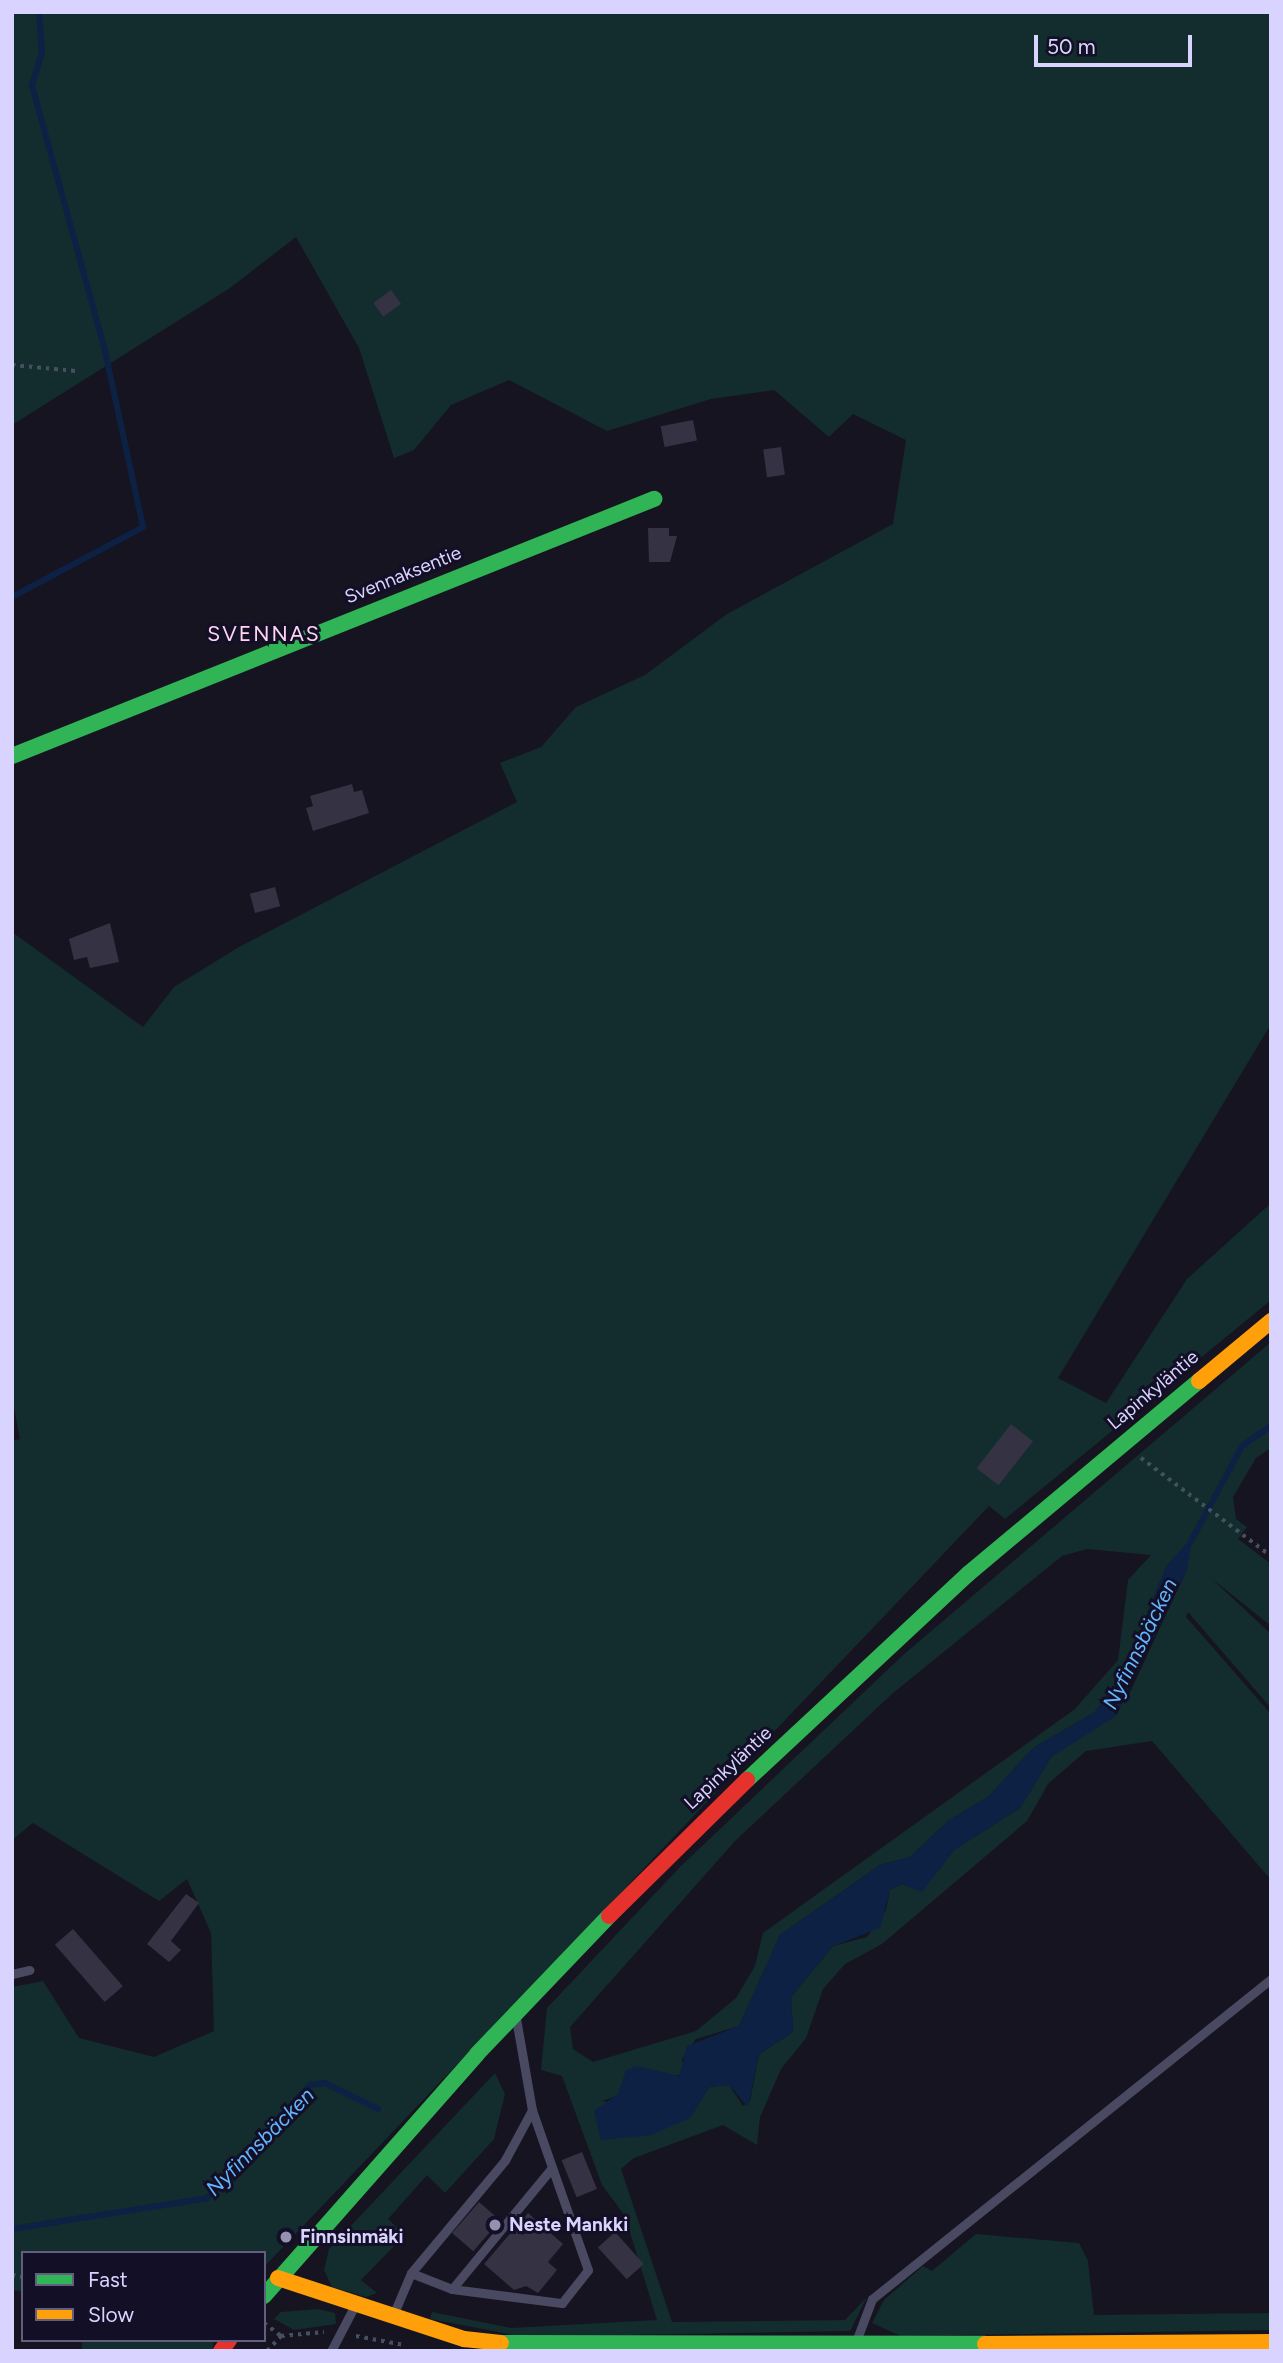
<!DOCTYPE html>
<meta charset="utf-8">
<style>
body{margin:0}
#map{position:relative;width:1283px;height:2363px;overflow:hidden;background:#161421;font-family:Figtree,sans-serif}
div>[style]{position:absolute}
.green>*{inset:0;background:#132c2d;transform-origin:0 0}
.water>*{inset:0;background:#0d2144}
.stream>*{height:6px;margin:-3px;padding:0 3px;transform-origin:3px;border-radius:3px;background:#0d2144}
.building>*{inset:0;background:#343243;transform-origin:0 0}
.path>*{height:3.5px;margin-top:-1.75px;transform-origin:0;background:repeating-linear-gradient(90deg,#44505f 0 3.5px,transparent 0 8.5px)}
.lane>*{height:9px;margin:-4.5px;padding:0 4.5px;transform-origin:4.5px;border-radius:4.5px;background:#4a4962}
.fast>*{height:16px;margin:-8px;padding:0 8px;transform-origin:8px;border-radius:8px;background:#30b455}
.slow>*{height:16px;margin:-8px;padding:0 8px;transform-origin:8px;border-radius:8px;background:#ff9f0a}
.jam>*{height:16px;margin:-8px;padding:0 8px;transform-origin:8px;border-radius:8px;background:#e5322d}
.dots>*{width:19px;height:19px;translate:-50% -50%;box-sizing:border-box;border:4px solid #130f26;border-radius:50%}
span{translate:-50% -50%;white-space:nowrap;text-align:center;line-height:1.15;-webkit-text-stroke:6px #130f26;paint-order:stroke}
.street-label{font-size:19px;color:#d9d4ff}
.poi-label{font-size:19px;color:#d9d4ff;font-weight:700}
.left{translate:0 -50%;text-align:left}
.neighbourhood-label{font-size:21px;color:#ffd6f0;letter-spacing:2px}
.water-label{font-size:21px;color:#62b6ff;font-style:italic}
.frame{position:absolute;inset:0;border:14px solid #d9d4ff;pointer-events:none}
.legend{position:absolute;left:21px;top:2251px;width:245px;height:91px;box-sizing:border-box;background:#130f26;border:2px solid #625e7d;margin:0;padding:9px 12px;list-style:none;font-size:21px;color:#d9d4ff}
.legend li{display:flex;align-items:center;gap:14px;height:35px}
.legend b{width:35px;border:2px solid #625e7d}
.scale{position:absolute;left:1034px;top:35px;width:158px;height:32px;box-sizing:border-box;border:4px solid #d9d4ff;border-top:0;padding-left:9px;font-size:21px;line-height:24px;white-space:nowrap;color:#d9d4ff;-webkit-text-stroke:5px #130f26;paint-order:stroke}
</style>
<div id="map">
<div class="green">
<i style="clip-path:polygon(12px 12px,1271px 12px,1271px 1024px,1058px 1378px,1106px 1403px,1187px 1279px,1271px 1203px,1271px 1300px,1005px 1519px,989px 1506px,264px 2267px,264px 2253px,23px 2253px,23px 2291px,12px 2290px,12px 1987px,43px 1981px,79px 2038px,154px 2057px,214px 2031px,211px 1933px,187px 1879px,159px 1901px,33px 1823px,12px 1840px,12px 1441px,20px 1439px,12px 1397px,12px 932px,143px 1027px,174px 987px,239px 947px,517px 802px,500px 763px,541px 747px,576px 707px,645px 675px,727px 614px,893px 524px,906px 440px,853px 414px,829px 437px,774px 390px,711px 399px,607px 431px,509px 380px,451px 405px,414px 450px,394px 458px,359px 348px,296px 237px,230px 288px,12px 425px)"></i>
<i style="clip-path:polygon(evenodd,1271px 1342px,1271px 1448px,1256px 1458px,1233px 1497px,1236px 1519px,1247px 1527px,1238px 1539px,1271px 1564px,1271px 1626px,1211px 1578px,1271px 1634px,1271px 1708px,1188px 1612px,1186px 1617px,1271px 1714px,1271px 1880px,1152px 1741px,1086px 1751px,1048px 1784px,1027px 1821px,882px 1944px,845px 1964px,823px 1989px,806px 2038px,781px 2069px,760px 2117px,757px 2145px,723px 2125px,634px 2158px,621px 2169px,672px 2322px,845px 2320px,867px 2297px,850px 2331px,524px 2337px,430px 2319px,432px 2312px,511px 2328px,657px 2320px,625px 2216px,602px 2185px,562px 2076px,541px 2070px,547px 2008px,681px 1866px,902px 1656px,1271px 1342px,1087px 1549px,1151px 1555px,1128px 1580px,1118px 1660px,1075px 1709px,763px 1933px,755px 1966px,736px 1998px,696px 2031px,593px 2062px,573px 2049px,570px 2027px,735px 1841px,893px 1693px,1062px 1556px,1087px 1549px,1271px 1342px,1167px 1565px,1187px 1569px,1127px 1699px,1051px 1757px,1020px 1808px,954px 1850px,922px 1891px,902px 1884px,890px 1890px,886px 1910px,867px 1937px,833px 1946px,791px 1997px,793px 2032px,759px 2054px,750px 2101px,743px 2106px,729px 2085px,709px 2087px,690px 2118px,602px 2101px,684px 2073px,682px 2059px,696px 2039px,739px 2026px,780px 1935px,880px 1865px,910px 1857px,948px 1821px,989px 1796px,1033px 1748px,1095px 1712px,1123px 1672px,1167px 1565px)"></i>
<i style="clip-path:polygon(495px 2073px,505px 2094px,494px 2139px,445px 2193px,427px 2175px,388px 2219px,405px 2235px,361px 2280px,377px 2293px,366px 2297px,332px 2287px,324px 2270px,329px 2249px)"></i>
<i style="clip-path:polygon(976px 2234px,1079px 2243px,1088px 2261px,1094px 2315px,1271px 2313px,1271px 2330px,901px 2336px,872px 2323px,884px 2300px,923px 2266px,932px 2271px)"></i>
<i style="clip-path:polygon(318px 2309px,335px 2313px,336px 2324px,294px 2330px,274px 2319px,281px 2312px)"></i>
<i style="left:82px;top:2340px;width:131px;height:11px"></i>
</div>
<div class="water">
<i style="clip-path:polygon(1193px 1536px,1187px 1569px,1116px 1716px,1051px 1757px,1020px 1808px,954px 1850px,922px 1892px,902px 1884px,890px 1890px,880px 1928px,833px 1946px,791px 1997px,793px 2032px,759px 2054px,748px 2107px,729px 2085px,709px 2087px,690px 2118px,651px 2135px,601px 2140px,594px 2111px,618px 2094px,626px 2070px,637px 2066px,679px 2076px,687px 2046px,739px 2026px,780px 1935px,880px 1865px,910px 1857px,948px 1821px,989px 1796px,1033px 1748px,1095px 1712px,1123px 1672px,1167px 1565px)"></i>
</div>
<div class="stream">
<i style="left:12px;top:597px;width:149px;rotate:-28.1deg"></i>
<i style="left:143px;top:527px;width:184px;rotate:-102.2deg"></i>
<i style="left:104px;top:347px;width:272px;rotate:-105.4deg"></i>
<i style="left:32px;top:85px;width:34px;rotate:-73deg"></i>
<i style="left:42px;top:52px;width:40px;rotate:-94.3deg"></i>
<i style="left:1190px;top:1543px;width:110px;rotate:-61.8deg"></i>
<i style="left:1242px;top:1446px;width:35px;rotate:-35deg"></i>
<i style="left:12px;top:2229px;width:197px;rotate:-9deg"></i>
<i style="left:207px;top:2198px;width:153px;rotate:-47.7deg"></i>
<i style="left:310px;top:2085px;width:15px;rotate:-8deg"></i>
<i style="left:325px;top:2083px;width:59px;rotate:26.1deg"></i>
</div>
<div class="building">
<i style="left:391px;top:290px;width:17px;height:22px;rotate:54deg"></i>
<i style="left:693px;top:420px;width:21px;height:33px;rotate:79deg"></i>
<i style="left:781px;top:447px;width:28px;height:18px;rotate:82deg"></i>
<i style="clip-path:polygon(648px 528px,669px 528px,669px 536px,677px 536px,670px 562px,649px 562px)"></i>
<i style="clip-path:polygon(352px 784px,354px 792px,362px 790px,369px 813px,313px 831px,306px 808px,313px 806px,310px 796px)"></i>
<i style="left:275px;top:887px;width:20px;height:26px;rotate:75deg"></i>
<i style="clip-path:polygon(110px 923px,119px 962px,90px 968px,87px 957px,74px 960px,69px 939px)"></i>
<i style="left:1011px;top:1424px;width:28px;height:56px;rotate:38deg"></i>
<i style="clip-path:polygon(186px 1894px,199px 1903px,171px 1941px,181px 1950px,169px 1962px,147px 1944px)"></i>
<i style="left:73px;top:1929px;width:76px;height:24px;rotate:49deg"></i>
<i style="left:582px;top:2152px;width:40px;height:22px;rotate:68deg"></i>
<i style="left:479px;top:2202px;width:28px;height:41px;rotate:41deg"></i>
<i style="clip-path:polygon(528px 2213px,563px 2244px,548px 2262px,557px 2270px,538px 2293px,526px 2286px,514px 2290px,484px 2264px)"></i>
<i style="left:615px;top:2232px;width:43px;height:23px;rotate:48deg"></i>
</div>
<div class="path">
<i style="left:12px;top:365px;width:64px;rotate:5.4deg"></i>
<i style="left:1141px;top:1458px;width:163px;rotate:37deg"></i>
<i style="left:12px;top:2275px;width:11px;rotate:10deg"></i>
<i style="left:264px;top:2323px;width:21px;rotate:37deg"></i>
<i style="left:281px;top:2336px;width:43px;rotate:-5.3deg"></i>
<i style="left:356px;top:2336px;width:49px;rotate:10.6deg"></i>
<i style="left:267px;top:2351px;width:21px;rotate:-47deg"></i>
</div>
<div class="lane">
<i style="left:12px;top:1974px;width:18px;rotate:-13deg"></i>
<i style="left:411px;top:2273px;width:44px;rotate:21.3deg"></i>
<i style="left:452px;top:2289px;width:111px;rotate:7.3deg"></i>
<i style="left:562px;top:2303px;width:42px;rotate:-51.8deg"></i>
<i style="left:588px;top:2270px;width:170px;rotate:-109.3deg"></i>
<i style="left:452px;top:2289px;width:156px;rotate:-50.5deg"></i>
<i style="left:394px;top:2313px;width:43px;rotate:-67deg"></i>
<i style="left:411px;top:2273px;width:147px;rotate:-50.2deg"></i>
<i style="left:505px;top:2160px;width:57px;rotate:-61.6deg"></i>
<i style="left:532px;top:2110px;width:93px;rotate:-99.9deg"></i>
<i style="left:855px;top:2344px;width:48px;rotate:-69.3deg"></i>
<i style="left:872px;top:2299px;width:511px;rotate:-38.73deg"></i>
<i style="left:331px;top:2351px;width:50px;rotate:-62.4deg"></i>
</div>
<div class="fast">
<i style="left:12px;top:756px;width:692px;rotate:-21.82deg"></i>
<i style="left:747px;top:1780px;width:302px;rotate:-43deg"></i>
<i style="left:968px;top:1574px;width:301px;rotate:-39.9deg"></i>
<i style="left:264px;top:2296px;width:322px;rotate:-48.6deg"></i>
<i style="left:477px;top:2054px;width:191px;rotate:-46.3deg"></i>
<i style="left:501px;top:2343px;width:484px;rotate:0.1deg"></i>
</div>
<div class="slow">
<i style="left:1199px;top:1381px;width:94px;rotate:-39.8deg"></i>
<i style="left:278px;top:2278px;width:196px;rotate:18.2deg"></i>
<i style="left:464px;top:2339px;width:37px;rotate:6deg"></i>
<i style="left:985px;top:2344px;width:286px;rotate:-0.4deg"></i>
</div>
<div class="jam">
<i style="left:609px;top:1916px;width:194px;rotate:-44.6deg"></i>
<i style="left:221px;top:2351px;width:14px;rotate:-54deg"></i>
</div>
<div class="dots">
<i style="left:495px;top:2225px;background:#9591b1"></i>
<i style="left:286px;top:2237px;background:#9591b1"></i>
</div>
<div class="street-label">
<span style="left:403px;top:575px;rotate:-22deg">Svennaksentie</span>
<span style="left:1153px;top:1390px;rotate:-40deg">Lapinkyläntie</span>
<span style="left:728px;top:1768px;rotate:-43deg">Lapinkyläntie</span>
</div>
<div class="poi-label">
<span class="left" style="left:509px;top:2225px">Neste Mankki</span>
<span class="left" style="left:300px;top:2237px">Finnsinmäki</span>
</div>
<div class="neighbourhood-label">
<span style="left:264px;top:634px">SVENNAS</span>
</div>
<div class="water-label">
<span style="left:1140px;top:1644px;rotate:-64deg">Nyfinnsbäcken</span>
<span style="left:260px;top:2142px;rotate:-45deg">Nyfinnsbäcken</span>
</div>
<div class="frame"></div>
<ul class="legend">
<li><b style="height:9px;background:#30b455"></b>Fast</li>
<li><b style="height:9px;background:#ff9f0a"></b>Slow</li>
</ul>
<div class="scale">50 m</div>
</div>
